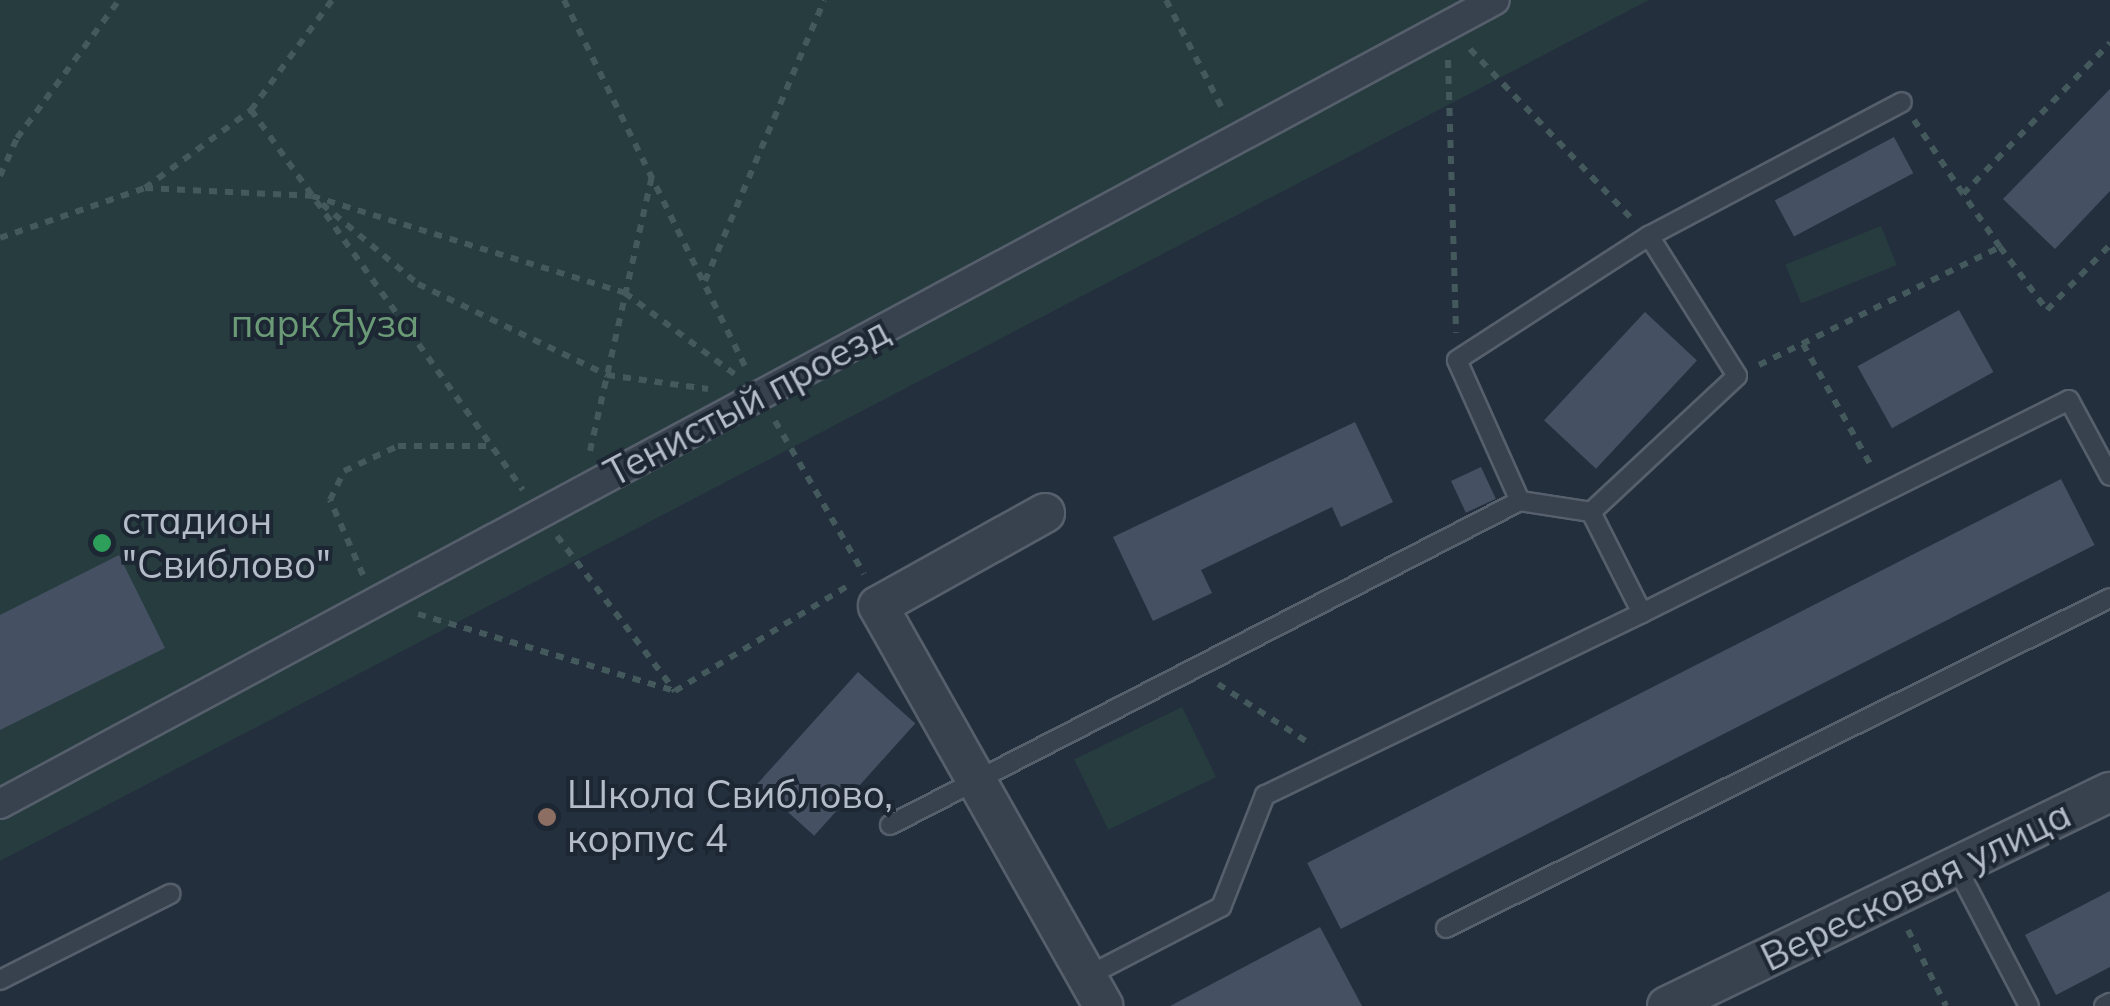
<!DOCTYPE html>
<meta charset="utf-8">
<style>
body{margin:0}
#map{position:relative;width:2110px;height:1006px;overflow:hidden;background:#242f3e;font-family:Mulish,sans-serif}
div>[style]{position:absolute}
.green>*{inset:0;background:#263c3f;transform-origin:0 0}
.building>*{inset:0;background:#455162;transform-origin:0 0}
.path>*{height:6px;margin-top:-3px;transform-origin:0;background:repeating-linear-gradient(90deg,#44595c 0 8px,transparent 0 16px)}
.roads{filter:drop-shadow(2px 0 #565f6c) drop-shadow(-2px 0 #565f6c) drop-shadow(0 2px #565f6c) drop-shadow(0 -2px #565f6c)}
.service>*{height:18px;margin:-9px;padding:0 9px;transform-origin:9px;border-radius:9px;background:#38414e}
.pedestrian>*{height:28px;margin:-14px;padding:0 14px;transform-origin:14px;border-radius:14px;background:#38414e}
.minor>*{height:38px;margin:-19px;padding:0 19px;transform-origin:19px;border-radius:19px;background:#38414e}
.dots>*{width:28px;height:28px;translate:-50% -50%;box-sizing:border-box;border:5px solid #1d2633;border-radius:50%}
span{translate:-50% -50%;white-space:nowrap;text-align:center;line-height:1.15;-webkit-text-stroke:8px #1d2633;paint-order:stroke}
.park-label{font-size:38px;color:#6b9a76}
.street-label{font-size:38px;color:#b4bcc9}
.poi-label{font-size:38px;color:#b4bcc9}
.left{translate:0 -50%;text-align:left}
</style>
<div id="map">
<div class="green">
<i style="clip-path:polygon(0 0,1649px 0,0 861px)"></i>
<i style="left:1881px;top:226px;width:42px;height:103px;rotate:68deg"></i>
<i style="left:1182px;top:707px;width:78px;height:120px;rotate:64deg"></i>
</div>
<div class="building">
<i style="clip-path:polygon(2110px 89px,2110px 191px,2055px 249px,2003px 199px)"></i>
<i style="left:1894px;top:137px;width:41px;height:135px;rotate:62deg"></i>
<i style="left:1959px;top:310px;width:71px;height:116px;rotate:61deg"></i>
<i style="left:1645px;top:312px;width:71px;height:148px;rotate:43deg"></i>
<i style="clip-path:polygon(1355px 422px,1393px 502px,1341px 527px,1332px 507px,1201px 570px,1212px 593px,1153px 621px,1113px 537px)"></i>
<i style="left:1481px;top:467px;width:35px;height:33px;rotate:65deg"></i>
<i style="left:2061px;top:479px;width:74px;height:846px;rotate:63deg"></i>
<i style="clip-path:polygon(119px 555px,165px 648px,0 730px,0 615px)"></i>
<i style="left:858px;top:672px;width:77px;height:151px;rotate:42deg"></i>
<i style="clip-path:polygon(2110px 891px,2110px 967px,2056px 995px,2025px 935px)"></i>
<i style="clip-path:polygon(1320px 927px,1362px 1006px,1170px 1006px)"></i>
</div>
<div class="path">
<i style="left:564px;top:0;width:414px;rotate:63.7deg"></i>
<i style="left:1166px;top:0;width:128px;rotate:62.6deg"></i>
<i style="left:1470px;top:49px;width:232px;rotate:46.4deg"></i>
<i style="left:1448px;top:60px;width:273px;rotate:88.3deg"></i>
<i style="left:251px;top:110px;width:467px;rotate:54.4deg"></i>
<i style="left:1914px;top:120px;width:89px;rotate:56.5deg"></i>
<i style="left:0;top:176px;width:42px;rotate:-65.9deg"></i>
<i style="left:17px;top:138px;width:172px;rotate:-53.5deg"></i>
<i style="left:145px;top:188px;width:167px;rotate:2.7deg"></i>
<i style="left:312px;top:196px;width:328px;rotate:17.2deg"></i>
<i style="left:625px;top:293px;width:138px;rotate:36.5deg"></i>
<i style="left:322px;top:204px;width:125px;rotate:39.8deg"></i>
<i style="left:418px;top:284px;width:210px;rotate:25.7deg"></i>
<i style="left:607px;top:375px;width:102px;rotate:7.9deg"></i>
<i style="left:0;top:238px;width:153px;rotate:-19deg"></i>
<i style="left:145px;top:188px;width:132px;rotate:-36.3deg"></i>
<i style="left:251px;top:110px;width:137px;rotate:-53.6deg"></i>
<i style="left:2000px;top:247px;width:79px;rotate:53.3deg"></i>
<i style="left:2047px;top:310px;width:91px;rotate:-45.9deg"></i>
<i style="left:705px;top:281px;width:305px;rotate:-67deg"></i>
<i style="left:1803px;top:344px;width:143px;rotate:60.8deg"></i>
<i style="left:1759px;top:365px;width:268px;rotate:-26.1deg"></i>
<i style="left:2000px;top:247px;width:65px;rotate:-124.9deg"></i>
<i style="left:1963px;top:194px;width:211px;rotate:-45.8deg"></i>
<i style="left:775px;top:421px;width:177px;rotate:59.8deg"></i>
<i style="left:590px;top:451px;width:282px;rotate:-77.3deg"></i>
<i style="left:557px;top:536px;width:195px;rotate:52.7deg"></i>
<i style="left:675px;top:691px;width:202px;rotate:-31.3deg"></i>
<i style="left:363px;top:575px;width:82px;rotate:-113.7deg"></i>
<i style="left:330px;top:500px;width:32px;rotate:-64deg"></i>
<i style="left:344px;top:471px;width:60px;rotate:-24.8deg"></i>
<i style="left:398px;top:446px;width:93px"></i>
<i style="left:418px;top:614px;width:267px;rotate:16.7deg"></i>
<i style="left:1218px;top:684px;width:112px;rotate:33deg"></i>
<i style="left:1908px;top:930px;width:85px;rotate:63.4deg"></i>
</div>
<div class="roads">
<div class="service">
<i style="left:1649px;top:236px;width:286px;rotate:-27.9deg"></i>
<i style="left:1520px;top:501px;width:154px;rotate:-114.1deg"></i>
<i style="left:1457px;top:360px;width:229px;rotate:-32.9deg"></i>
<i style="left:1649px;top:236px;width:165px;rotate:57.8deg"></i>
<i style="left:1737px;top:376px;width:200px;rotate:137deg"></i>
<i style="left:1642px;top:613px;width:477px;rotate:-26.5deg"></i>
<i style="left:2069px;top:400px;width:86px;rotate:61.7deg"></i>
<i style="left:890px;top:825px;width:708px;rotate:-27.22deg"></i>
<i style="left:1520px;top:501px;width:72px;rotate:8.8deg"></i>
<i style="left:1591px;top:512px;width:113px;rotate:63.2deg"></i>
<i style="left:1642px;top:613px;width:419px;rotate:154.2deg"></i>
<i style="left:1265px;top:795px;width:120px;rotate:111.4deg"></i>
<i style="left:1221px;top:907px;width:152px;rotate:152.6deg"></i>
<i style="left:1956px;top:866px;width:158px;rotate:62.5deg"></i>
<i style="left:1446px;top:928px;width:741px;rotate:-26.43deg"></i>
<i style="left:0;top:980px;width:191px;rotate:-26.8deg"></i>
<i style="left:2104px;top:1006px;width:7px;rotate:-27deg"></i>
</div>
<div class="pedestrian">
<i style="left:0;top:804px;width:1697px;rotate:-28.27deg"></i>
</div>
<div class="minor">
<i style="left:1045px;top:513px;width:191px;rotate:150.9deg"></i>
<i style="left:878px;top:606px;width:459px;rotate:60.6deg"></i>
<i style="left:1667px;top:1006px;width:492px;rotate:-25.8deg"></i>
</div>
</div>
<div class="dots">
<i style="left:102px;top:543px;background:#2e9e5b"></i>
<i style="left:547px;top:817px;background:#8d6e63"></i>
</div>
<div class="park-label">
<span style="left:325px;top:324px">парк Яуза</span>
</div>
<div class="street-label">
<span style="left:747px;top:402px;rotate:-28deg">Тенистый проезд</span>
<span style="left:1916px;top:886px;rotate:-26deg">Вересковая улица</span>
</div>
<div class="poi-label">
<span class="left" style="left:122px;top:543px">стадион<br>"Свиблово"</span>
<span class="left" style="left:567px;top:817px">Школа Свиблово,<br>корпус 4</span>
</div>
</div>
